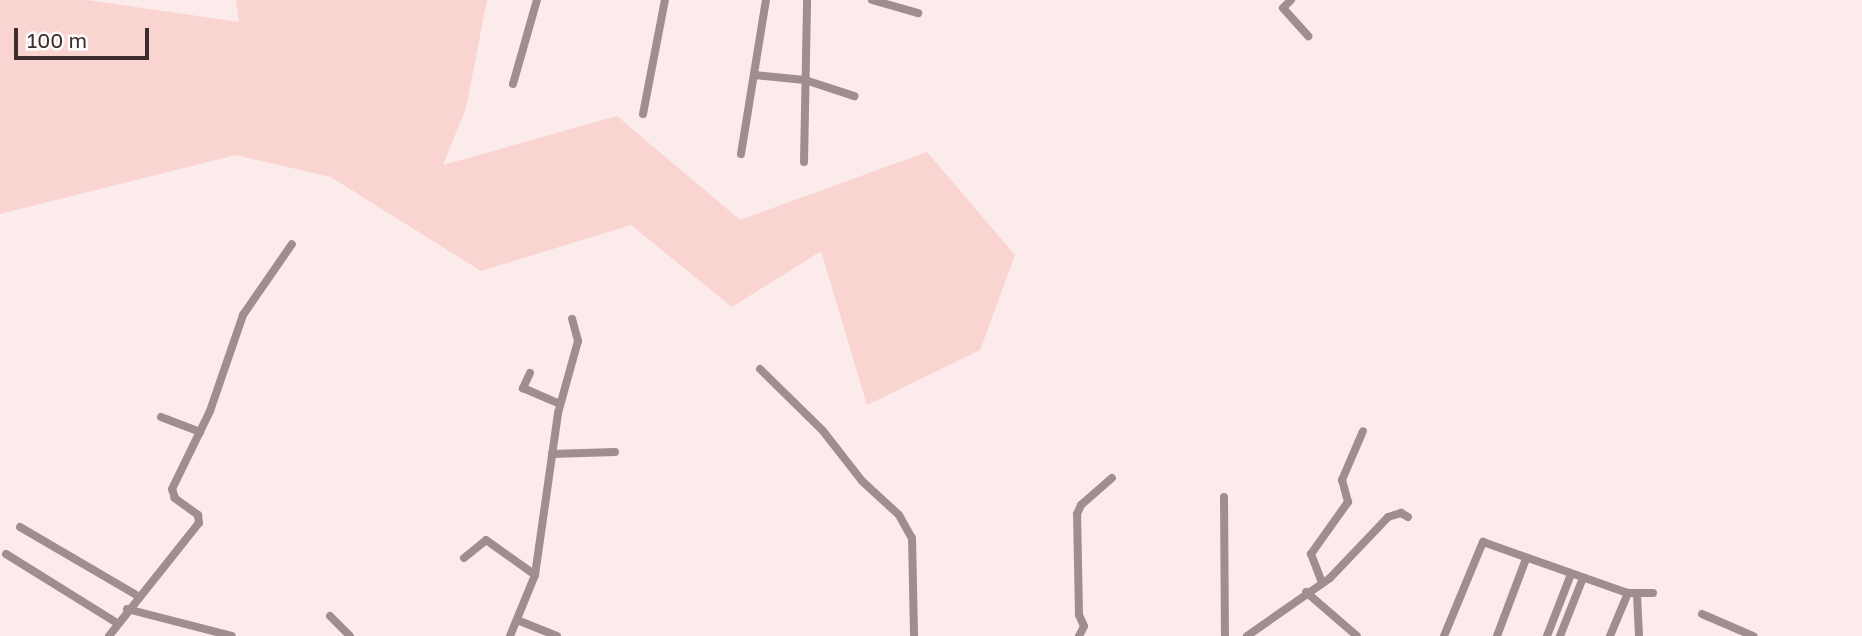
<!DOCTYPE html>
<style>
body{margin:0}
#map{position:relative;width:1862px;height:636px;overflow:hidden;background:#fbebea;font-family:"Golos Text",sans-serif}
div>[style]{position:absolute}
.green>*{inset:0;background:#fad4d1}
.street>*{height:8px;margin:-4px;padding:0 4px;transform-origin:4px;border-radius:4px;background:#9e8e8d}
span{translate:-50% -50%;white-space:nowrap;text-align:center;line-height:1.15;-webkit-text-stroke:5px #fdfdfd;paint-order:stroke}
.scale{position:absolute;left:14px;top:28px;width:135px;height:32px;box-sizing:border-box;border:4px solid #3d2e2d;border-top:0;padding-left:9px;font-size:21px;line-height:24px;white-space:nowrap;color:#3d2e2d;-webkit-text-stroke:5px #fdfdfd;paint-order:stroke}
</style>
<div id="map">
<div class="green">
<i style="clip-path:polygon(0 0,87px 0,239px 22px,236px 0,487px 0,466px 108px,443px 165px,617px 116px,740px 220px,927px 152px,1015px 255px,980px 350px,867px 405px,821px 251px,732px 307px,631px 225px,481px 271px,331px 177px,236px 155px,0 214px)"></i>
</div>
<div class="street">
<i style="left:872px;top:0;width:48px;rotate:15.8deg"></i>
<i style="left:1291px;top:0;width:11px;rotate:135deg"></i>
<i style="left:1283px;top:8px;width:38px;rotate:48deg"></i>
<i style="left:755px;top:75px;width:50px;rotate:5.7deg"></i>
<i style="left:805px;top:80px;width:52px;rotate:18.1deg"></i>
<i style="left:513px;top:84px;width:87px;rotate:-74.1deg"></i>
<i style="left:643px;top:114px;width:116px;rotate:-79.1deg"></i>
<i style="left:741px;top:154px;width:156px;rotate:-80.8deg"></i>
<i style="left:804px;top:162px;width:162px;rotate:-88.9deg"></i>
<i style="left:760px;top:369px;width:88px;rotate:44.5deg"></i>
<i style="left:823px;top:431px;width:63px;rotate:52deg"></i>
<i style="left:862px;top:481px;width:50px;rotate:42.6deg"></i>
<i style="left:899px;top:515px;width:26px;rotate:61deg"></i>
<i style="left:912px;top:538px;width:98px;rotate:88.8deg"></i>
<i style="left:530px;top:373px;width:17px;rotate:115deg"></i>
<i style="left:523px;top:388px;width:40px;rotate:23.4deg"></i>
<i style="left:161px;top:417px;width:42px;rotate:21deg"></i>
<i style="left:552px;top:454px;width:63px;rotate:-1.8deg"></i>
<i style="left:1224px;top:497px;width:139px;rotate:89.6deg"></i>
<i style="left:20px;top:527px;width:137px;rotate:30.3deg"></i>
<i style="left:6px;top:554px;width:131px;rotate:31.9deg"></i>
<i style="left:464px;top:558px;width:28px;rotate:-39deg"></i>
<i style="left:486px;top:540px;width:60px;rotate:35.5deg"></i>
<i style="left:1321px;top:580px;width:28px;rotate:-111deg"></i>
<i style="left:1311px;top:554px;width:64px;rotate:-54.6deg"></i>
<i style="left:1348px;top:502px;width:23px;rotate:-105deg"></i>
<i style="left:1342px;top:480px;width:53px;rotate:-66.8deg"></i>
<i style="left:1306px;top:592px;width:67px;rotate:40.8deg"></i>
<i style="left:1637px;top:594px;width:42px;rotate:87.3deg"></i>
<i style="left:127px;top:609px;width:108px;rotate:14.4deg"></i>
<i style="left:1702px;top:614px;width:56px;rotate:23.3deg"></i>
<i style="left:330px;top:616px;width:28px;rotate:45deg"></i>
<i style="left:517px;top:620px;width:43px;rotate:21.8deg"></i>
<i style="left:109px;top:636px;width:144px;rotate:-51.5deg"></i>
<i style="left:199px;top:523px;width:8px;rotate:-97deg"></i>
<i style="left:198px;top:515px;width:29px;rotate:-144deg"></i>
<i style="left:175px;top:498px;width:9px;rotate:-108deg"></i>
<i style="left:172px;top:489px;width:87px;rotate:-64deg"></i>
<i style="left:210px;top:411px;width:102px;rotate:-71deg"></i>
<i style="left:243px;top:315px;width:86px;rotate:-55.4deg"></i>
<i style="left:510px;top:636px;width:66px;rotate:-67.7deg"></i>
<i style="left:535px;top:575px;width:164px;rotate:-81.9deg"></i>
<i style="left:558px;top:413px;width:75px;rotate:-74.5deg"></i>
<i style="left:578px;top:341px;width:23px;rotate:-105deg"></i>
<i style="left:1079px;top:636px;width:11px;rotate:-63deg"></i>
<i style="left:1084px;top:626px;width:12px;rotate:-114deg"></i>
<i style="left:1079px;top:615px;width:101px;rotate:-91.1deg"></i>
<i style="left:1077px;top:514px;width:10px;rotate:-66deg"></i>
<i style="left:1081px;top:505px;width:41px;rotate:-41.1deg"></i>
<i style="left:1247px;top:636px;width:101px;rotate:-34.9deg"></i>
<i style="left:1330px;top:578px;width:84px;rotate:-46.4deg"></i>
<i style="left:1388px;top:517px;width:14px;rotate:-17deg"></i>
<i style="left:1401px;top:513px;width:8px;rotate:30deg"></i>
<i style="left:1444px;top:636px;width:102px;rotate:-67.5deg"></i>
<i style="left:1483px;top:542px;width:154px;rotate:19.4deg"></i>
<i style="left:1497px;top:636px;width:82px;rotate:-69.4deg"></i>
<i style="left:1547px;top:636px;width:66px;rotate:-68.8deg"></i>
<i style="left:1560px;top:636px;width:62px;rotate:-68.4deg"></i>
<i style="left:1610px;top:636px;width:47px;rotate:-67.3deg"></i>
<i style="left:1628px;top:593px;width:25px"></i>
</div>
<div class="scale">100 m</div>
</div>
